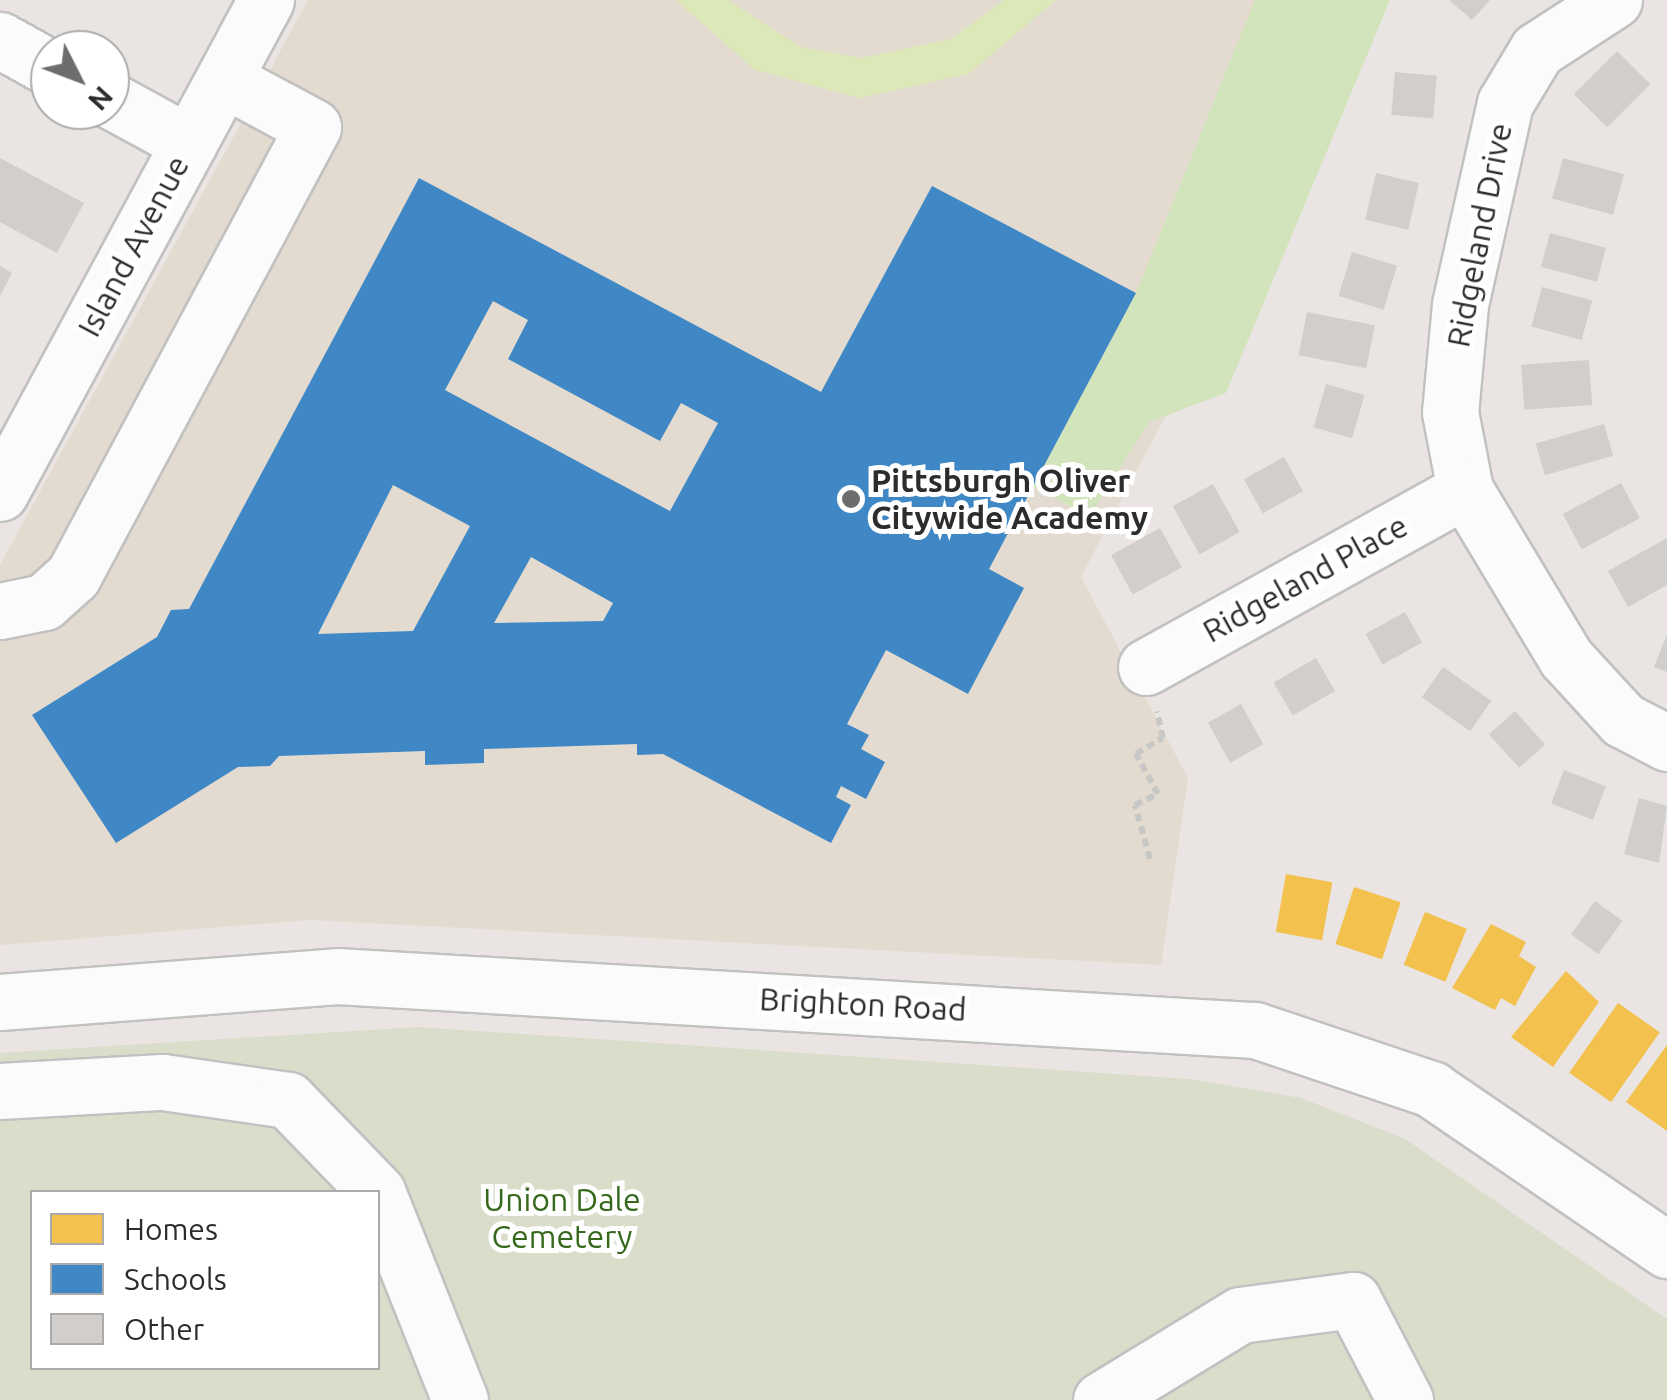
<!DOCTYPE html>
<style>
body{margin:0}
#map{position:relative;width:1667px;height:1400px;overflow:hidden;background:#eae5e2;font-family:Ubuntu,sans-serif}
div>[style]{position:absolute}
.education>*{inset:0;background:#e4dbd0}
.green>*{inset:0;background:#d2e4bc}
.cemetery>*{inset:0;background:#d9ddca}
.pitch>*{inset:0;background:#dde8b9}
.homes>*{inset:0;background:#f2c14e;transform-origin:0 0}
.schools>*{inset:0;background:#3f88c5}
.building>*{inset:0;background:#d1cecb;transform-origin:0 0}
.path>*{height:6px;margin-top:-3px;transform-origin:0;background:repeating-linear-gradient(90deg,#c7c7c6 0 8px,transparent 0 13px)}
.roads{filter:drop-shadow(2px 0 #c2c1c1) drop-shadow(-2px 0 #c2c1c1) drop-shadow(0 2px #c2c1c1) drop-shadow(0 -2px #c2c1c1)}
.minor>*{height:55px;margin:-27.5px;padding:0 27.5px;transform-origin:27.5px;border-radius:27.5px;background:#fcfbfb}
.dots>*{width:28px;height:28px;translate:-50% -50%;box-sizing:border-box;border:5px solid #fff;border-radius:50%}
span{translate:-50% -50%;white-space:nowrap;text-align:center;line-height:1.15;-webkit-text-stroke:10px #fff;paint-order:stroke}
.street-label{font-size:32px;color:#2c2c2c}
.poi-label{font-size:32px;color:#2c2c2c;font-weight:700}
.left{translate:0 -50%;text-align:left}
.park-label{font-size:32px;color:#36691b}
.legend{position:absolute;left:30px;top:1190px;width:350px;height:180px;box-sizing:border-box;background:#fff;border:2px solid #ababab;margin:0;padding:12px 18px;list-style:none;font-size:30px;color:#2c2c2c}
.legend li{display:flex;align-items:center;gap:20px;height:50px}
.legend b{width:50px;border:2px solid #ababab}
.north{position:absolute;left:30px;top:30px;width:100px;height:100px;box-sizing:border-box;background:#fff;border:2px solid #ababab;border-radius:50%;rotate:132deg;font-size:28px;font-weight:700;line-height:40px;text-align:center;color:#2c2c2c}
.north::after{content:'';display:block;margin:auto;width:35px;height:45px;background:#6e6d6c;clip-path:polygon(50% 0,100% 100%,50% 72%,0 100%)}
</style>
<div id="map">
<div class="education">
<i style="clip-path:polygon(308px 0,1384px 0,1081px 577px,1188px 778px,1161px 965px,310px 920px,0 945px,0 565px)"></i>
</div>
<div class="green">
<i style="clip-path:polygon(1255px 0,1390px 0,1226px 393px,1149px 422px,1089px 517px,1033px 486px,1136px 293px)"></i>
</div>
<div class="cemetery">
<i style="clip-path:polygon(evenodd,418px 1027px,1189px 1079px,1301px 1098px,1405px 1139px,1667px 1319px,1667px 1400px,0 1400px,0 1053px,418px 1027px,32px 1192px,378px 1192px,378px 1368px,32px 1368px,32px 1192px)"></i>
</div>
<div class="pitch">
<i style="clip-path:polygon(676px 0,728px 0,801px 47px,861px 58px,951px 39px,1004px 0,1056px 0,968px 74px,860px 98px,755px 70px)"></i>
</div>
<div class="homes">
<i style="left:1286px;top:874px;width:47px;height:59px;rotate:10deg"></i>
<i style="left:1354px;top:887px;width:49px;height:60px;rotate:18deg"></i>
<i style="left:1425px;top:912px;width:45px;height:57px;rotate:22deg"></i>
<i style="clip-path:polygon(1491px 924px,1526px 942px,1519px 956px,1536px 967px,1515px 1006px,1501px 998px,1495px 1010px,1452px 988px)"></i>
<i style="clip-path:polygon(1566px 971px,1599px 1002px,1553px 1067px,1511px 1037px)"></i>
<i style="left:1618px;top:1003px;width:51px;height:85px;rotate:35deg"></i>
<i style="clip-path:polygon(1667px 1045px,1667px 1131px,1626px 1102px)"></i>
</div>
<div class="schools">
<i style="clip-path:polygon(evenodd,419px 178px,821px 392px,932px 186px,1136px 293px,989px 569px,1024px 588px,968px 694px,886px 650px,847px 724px,869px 735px,861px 749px,885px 762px,866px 799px,841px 786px,836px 797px,851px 805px,831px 843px,663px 754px,637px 755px,637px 744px,484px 749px,484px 763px,425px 765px,425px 751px,279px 756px,270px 766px,238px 767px,116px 843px,32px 715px,157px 637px,171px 610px,189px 609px,419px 178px,493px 301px,528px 320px,508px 359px,660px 441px,681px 403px,718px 423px,670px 511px,445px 390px,493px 301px,419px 178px,393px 485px,470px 526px,413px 631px,318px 634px,393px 485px,419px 178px,531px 557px,613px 603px,603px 621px,494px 623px,531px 557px)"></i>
</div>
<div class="building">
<i style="clip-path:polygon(1449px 0,1490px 0,1472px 20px)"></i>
<i style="left:1617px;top:51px;width:47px;height:61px;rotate:45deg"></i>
<i style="left:1395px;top:72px;width:42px;height:43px;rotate:5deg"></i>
<i style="clip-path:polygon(0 158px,84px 203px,57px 253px,0 222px)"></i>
<i style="left:1563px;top:158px;width:63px;height:42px;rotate:15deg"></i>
<i style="left:1376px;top:173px;width:44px;height:48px;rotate:13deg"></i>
<i style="left:1550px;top:233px;width:58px;height:35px;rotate:15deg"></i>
<i style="left:1352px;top:252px;width:47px;height:46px;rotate:17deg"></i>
<i style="clip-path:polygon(0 266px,12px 273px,0 296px)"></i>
<i style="left:1542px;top:287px;width:52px;height:41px;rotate:15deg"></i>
<i style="left:1307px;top:312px;width:69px;height:44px;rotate:11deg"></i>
<i style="left:1589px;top:360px;width:45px;height:68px;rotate:86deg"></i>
<i style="left:1326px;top:384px;width:40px;height:45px;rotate:16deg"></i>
<i style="left:1604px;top:424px;width:33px;height:71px;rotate:74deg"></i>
<i style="left:1284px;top:457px;width:39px;height:46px;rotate:61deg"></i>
<i style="left:1621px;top:483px;width:40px;height:66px;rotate:62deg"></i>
<i style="left:1213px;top:484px;width:55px;height:46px;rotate:61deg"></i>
<i style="left:1160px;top:528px;width:45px;height:56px;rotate:61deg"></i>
<i style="clip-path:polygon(1667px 538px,1667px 585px,1628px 607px,1608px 571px)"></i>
<i style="left:1405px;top:612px;width:35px;height:45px;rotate:61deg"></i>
<i style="clip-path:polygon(1667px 634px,1667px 672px,1654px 667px)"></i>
<i style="left:1316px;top:658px;width:38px;height:49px;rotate:60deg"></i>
<i style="left:1443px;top:667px;width:59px;height:37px;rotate:35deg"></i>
<i style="left:1241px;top:704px;width:46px;height:38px;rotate:61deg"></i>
<i style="left:1515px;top:711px;width:45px;height:35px;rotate:48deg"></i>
<i style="left:1564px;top:770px;width:45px;height:36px;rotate:21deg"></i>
<i style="clip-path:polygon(1639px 798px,1667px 806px,1659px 863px,1624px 854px)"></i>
<i style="left:1595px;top:901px;width:34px;height:41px;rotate:36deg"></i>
</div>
<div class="path">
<i style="left:1150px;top:859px;width:56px;rotate:-105.5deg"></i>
<i style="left:1135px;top:805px;width:25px;rotate:-26deg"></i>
<i style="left:1158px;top:794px;width:46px;rotate:-118.8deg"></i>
<i style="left:1136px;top:754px;width:31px;rotate:-31deg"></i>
<i style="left:1163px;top:738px;width:27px;rotate:-103deg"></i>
</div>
<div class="roads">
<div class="minor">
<i style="left:1614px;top:0;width:92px;rotate:147deg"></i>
<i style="left:1537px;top:50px;width:62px;rotate:121.1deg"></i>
<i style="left:1505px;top:103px;width:207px;rotate:102.6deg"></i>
<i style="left:1460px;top:305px;width:107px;rotate:95.3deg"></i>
<i style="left:1450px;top:412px;width:79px;rotate:79.1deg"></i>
<i style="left:1465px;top:490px;width:196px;rotate:59deg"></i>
<i style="left:1566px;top:658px;width:84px;rotate:47.4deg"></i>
<i style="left:1623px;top:720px;width:50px;rotate:27.6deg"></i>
<i style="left:0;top:40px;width:57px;rotate:29.2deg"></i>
<i style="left:110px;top:100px;width:90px;rotate:28.6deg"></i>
<i style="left:0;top:493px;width:560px;rotate:-61.65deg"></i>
<i style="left:0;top:611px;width:45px;rotate:-11.6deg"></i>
<i style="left:44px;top:602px;width:39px;rotate:-42deg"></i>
<i style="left:73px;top:576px;width:509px;rotate:-61.87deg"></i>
<i style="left:313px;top:127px;width:101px;rotate:-151.7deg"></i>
<i style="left:1146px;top:667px;width:365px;rotate:-29deg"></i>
<i style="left:0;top:1002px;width:338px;rotate:-4.4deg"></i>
<i style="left:337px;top:976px;width:920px;rotate:3.37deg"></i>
<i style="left:1255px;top:1030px;width:186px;rotate:18.5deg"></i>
<i style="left:1431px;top:1089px;width:286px;rotate:34.3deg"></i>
<i style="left:0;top:1091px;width:163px;rotate:-3.2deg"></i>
<i style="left:163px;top:1082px;width:126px;rotate:8.2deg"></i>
<i style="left:288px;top:1100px;width:128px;rotate:45.9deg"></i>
<i style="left:378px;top:1194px;width:222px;rotate:68.3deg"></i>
<i style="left:1101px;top:1400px;width:163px;rotate:-31.4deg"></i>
<i style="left:1240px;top:1315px;width:114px;rotate:-7.6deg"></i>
<i style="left:1353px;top:1300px;width:113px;rotate:62.5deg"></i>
</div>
</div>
<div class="dots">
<i style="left:851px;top:499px;background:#6e6d6c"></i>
</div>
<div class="street-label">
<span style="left:1479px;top:235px;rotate:-79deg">Ridgeland Drive</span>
<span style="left:133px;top:246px;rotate:-62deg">Island Avenue</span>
<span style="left:1305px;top:578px;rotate:-29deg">Ridgeland Place</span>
<span style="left:863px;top:1004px;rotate:3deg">Brighton Road</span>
</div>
<div class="poi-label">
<span class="left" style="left:871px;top:499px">Pittsburgh Oliver<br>Citywide Academy</span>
</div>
<div class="park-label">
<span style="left:562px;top:1218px">Union Dale<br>Cemetery</span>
</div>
<ul class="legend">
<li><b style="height:28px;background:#f2c14e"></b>Homes</li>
<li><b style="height:28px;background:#3f88c5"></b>Schools</li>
<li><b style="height:28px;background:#d1cecb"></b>Other</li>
</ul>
<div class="north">N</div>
</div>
